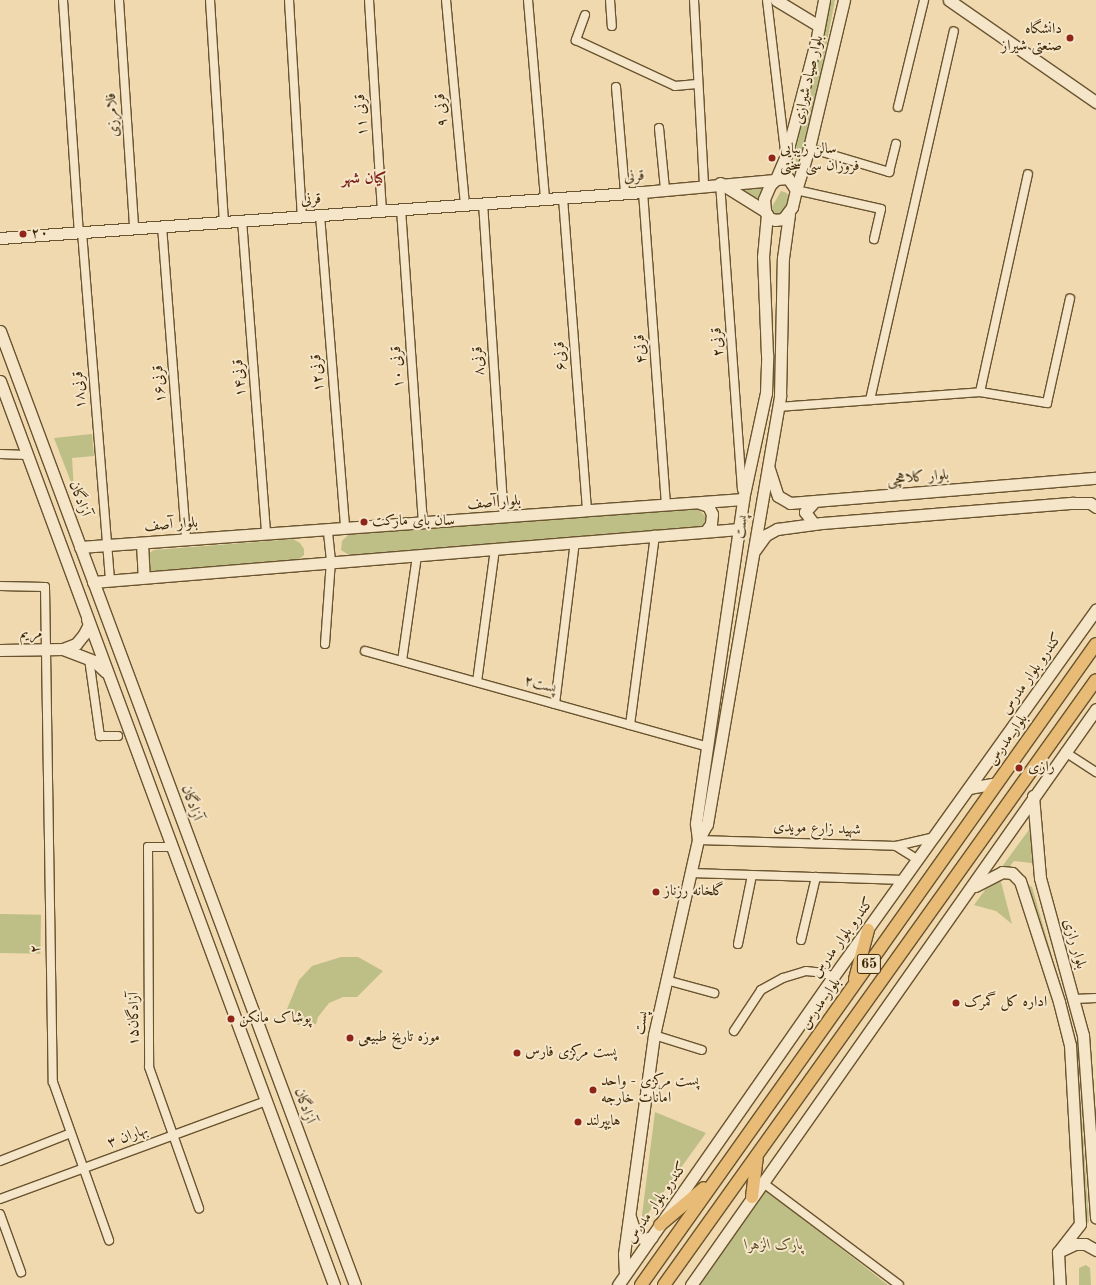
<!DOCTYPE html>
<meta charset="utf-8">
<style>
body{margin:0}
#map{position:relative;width:1096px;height:1285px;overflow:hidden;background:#f0d9ae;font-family:"Old Standard TT",Amiri,serif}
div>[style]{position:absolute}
.green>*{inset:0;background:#bebe87;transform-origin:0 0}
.roads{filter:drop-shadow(1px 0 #6a542f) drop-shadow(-1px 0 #6a542f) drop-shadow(0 1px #6a542f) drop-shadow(0 -1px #6a542f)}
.street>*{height:8px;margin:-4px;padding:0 4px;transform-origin:4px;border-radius:4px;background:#f5e6ca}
.secondary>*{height:11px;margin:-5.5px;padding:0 5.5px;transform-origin:5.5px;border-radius:5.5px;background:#f5e6ca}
.primary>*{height:12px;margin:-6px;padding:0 6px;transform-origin:6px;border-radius:6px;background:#e8bc77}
.dots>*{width:11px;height:11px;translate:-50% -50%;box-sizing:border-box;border:2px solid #f5e6ca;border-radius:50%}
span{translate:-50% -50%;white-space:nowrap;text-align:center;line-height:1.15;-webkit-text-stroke:4px #f5e6ca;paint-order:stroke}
.shield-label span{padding:1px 3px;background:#f5e6ca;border:1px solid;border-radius:3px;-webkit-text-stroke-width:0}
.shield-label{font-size:14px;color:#3e2705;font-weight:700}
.poi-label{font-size:15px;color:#3e2705}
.right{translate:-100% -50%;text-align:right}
.left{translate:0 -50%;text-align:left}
.street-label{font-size:15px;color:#3e2705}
.park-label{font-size:15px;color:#5e4d26;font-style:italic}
.neighbourhood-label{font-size:16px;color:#7a1f14;font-weight:700}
</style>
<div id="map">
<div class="green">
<i style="clip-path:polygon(829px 0,835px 0,816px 98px,800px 163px,796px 162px,795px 153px)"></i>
<i style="clip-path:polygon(730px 184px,765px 186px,759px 201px)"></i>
<i style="clip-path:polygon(781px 191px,787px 193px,790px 202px,787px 211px,774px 217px,772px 207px)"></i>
<i style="clip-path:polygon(92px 434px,94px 456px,72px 458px,74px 490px,54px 438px)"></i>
<i style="clip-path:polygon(697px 508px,705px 516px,705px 521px,701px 528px,352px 557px,341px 550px,342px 541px,349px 534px,357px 533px)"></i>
<i style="clip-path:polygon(293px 539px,300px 543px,304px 549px,304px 555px,297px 561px,159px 574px,147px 570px,146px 555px,154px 550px)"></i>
<i style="clip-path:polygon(1031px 827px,1032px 863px,1014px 861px,1000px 878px,1012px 924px,996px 911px,974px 905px)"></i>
<i style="clip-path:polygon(1027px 884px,1032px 887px,1077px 1043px,1089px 1222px,1084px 1226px,1069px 1047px,1059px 1013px,1048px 989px,1018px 890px)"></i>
<i style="left:0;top:914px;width:41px;height:39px;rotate:1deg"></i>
<i style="clip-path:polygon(341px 957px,358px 957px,383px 971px,357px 997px,343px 997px,329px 1003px,318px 1017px,316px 1024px,297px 1025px,299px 1015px,285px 1014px,299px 980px,312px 966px)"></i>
<i style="clip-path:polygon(655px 1112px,706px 1133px,641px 1223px)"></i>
<i style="clip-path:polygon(766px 1190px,888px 1285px,698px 1285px)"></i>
<i style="clip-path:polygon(1086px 1265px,1090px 1268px,1091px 1285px,1079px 1285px,1079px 1268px)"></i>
</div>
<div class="roads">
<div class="street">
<i style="left:63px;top:0;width:233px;rotate:86.1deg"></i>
<i style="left:119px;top:0;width:228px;rotate:86.2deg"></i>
<i style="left:210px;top:0;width:222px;rotate:86.4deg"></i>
<i style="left:289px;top:0;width:216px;rotate:86.6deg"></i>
<i style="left:369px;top:0;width:210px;rotate:86.5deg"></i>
<i style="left:446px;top:0;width:206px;rotate:84.7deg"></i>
<i style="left:528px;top:0;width:200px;rotate:85.1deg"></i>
<i style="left:610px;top:0;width:26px;rotate:86deg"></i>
<i style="left:694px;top:0;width:184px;rotate:86.9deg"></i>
<i style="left:767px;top:0;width:153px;rotate:83.2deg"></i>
<i style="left:585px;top:15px;width:27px;rotate:110deg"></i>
<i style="left:576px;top:40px;width:109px;rotate:24.9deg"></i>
<i style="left:675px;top:86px;width:22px;rotate:-5deg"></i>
<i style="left:616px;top:87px;width:106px;rotate:85.1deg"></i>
<i style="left:898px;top:107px;width:110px;rotate:-76.3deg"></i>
<i style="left:659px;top:128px;width:61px;rotate:84.4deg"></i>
<i style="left:809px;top:148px;width:84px;rotate:16.7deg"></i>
<i style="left:889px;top:172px;width:29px;rotate:-76deg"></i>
<i style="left:720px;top:183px;width:307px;rotate:85.9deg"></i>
<i style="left:796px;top:190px;width:87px;rotate:12.6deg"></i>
<i style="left:881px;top:209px;width:31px;rotate:103deg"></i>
<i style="left:643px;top:192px;width:314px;rotate:85.8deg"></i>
<i style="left:563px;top:198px;width:314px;rotate:85.6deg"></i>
<i style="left:483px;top:203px;width:315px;rotate:86.2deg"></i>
<i style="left:401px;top:209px;width:315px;rotate:86deg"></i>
<i style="left:320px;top:215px;width:315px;rotate:85.4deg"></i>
<i style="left:242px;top:220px;width:314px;rotate:85.6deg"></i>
<i style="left:162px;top:226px;width:314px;rotate:85.6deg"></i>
<i style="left:82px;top:232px;width:349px;rotate:85.4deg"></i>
<i style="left:980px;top:392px;width:223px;rotate:-77.6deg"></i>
<i style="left:870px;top:400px;width:378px;rotate:-77.2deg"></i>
<i style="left:778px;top:407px;width:203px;rotate:-4.2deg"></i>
<i style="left:980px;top:392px;width:68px;rotate:9.3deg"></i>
<i style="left:1047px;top:403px;width:107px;rotate:-77.6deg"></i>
<i style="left:0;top:454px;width:27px;rotate:2deg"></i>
<i style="left:0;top:586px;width:45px;rotate:1.3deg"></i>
<i style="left:45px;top:587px;width:495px;rotate:89.1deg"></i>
<i style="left:53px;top:1082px;width:168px;rotate:70.5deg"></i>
<i style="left:325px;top:644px;width:83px;rotate:-85.9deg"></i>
<i style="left:331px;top:561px;width:31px;rotate:-96deg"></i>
<i style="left:365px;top:651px;width:356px;rotate:15.6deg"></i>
<i style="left:89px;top:659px;width:78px;rotate:81.9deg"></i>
<i style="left:100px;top:736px;width:18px"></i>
<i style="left:402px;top:661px;width:107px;rotate:-81.9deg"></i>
<i style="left:477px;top:682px;width:135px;rotate:-82.3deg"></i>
<i style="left:555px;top:704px;width:163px;rotate:-83deg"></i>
<i style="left:630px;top:725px;width:192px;rotate:-82.5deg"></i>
<i style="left:1065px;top:752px;width:37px;rotate:33deg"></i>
<i style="left:698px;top:840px;width:198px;rotate:1.7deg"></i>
<i style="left:896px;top:846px;width:40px;rotate:-13deg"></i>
<i style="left:896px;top:846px;width:26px;rotate:32deg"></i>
<i style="left:172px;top:847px;width:24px;rotate:180deg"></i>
<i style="left:148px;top:847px;width:220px;rotate:89.7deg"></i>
<i style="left:149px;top:1067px;width:150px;rotate:70.5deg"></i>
<i style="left:691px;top:873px;width:213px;rotate:1.9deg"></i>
<i style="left:801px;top:940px;width:65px;rotate:-76.6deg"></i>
<i style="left:738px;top:944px;width:70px;rotate:-78.5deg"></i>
<i style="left:666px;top:980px;width:50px;rotate:15.2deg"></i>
<i style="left:1075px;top:999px;width:21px;rotate:-3deg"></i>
<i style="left:734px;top:1031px;width:49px;rotate:-56.6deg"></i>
<i style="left:761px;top:990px;width:25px;rotate:-29deg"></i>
<i style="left:783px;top:978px;width:24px;rotate:-17deg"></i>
<i style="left:806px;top:971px;width:18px;rotate:6deg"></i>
<i style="left:824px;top:973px;width:10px;rotate:24deg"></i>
<i style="left:654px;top:1035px;width:50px;rotate:17.4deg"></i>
<i style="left:0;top:1161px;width:76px;rotate:-21.5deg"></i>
<i style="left:762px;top:1182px;width:171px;rotate:36.9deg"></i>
<i style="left:0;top:1199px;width:283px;rotate:-20.2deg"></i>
<i style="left:0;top:1214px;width:62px;rotate:70.1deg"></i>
</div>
<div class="secondary">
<i style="left:776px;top:0;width:50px;rotate:31.2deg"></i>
<i style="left:949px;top:0;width:179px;rotate:34.8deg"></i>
<i style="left:776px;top:179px;width:25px;rotate:-67deg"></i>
<i style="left:786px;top:156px;width:118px;rotate:-75.3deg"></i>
<i style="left:816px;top:42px;width:43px;rotate:-79.2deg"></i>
<i style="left:720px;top:183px;width:53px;rotate:31.9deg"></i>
<i style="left:765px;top:211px;width:8px;rotate:60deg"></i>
<i style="left:769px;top:218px;width:6px;rotate:18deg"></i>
<i style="left:775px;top:220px;width:8px;rotate:-7deg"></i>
<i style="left:783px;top:219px;width:15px;rotate:-53deg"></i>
<i style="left:792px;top:207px;width:17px;rotate:-77deg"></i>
<i style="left:796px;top:190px;width:14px;rotate:-124deg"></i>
<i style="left:788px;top:178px;width:12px;rotate:175deg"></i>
<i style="left:776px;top:179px;width:8px;rotate:135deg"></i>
<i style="left:770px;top:185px;width:15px;rotate:113deg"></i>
<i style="left:764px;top:199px;width:12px;rotate:85deg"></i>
<i style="left:796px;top:190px;width:44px;rotate:-72.8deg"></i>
<i style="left:809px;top:148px;width:152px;rotate:-76.7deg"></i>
<i style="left:0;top:238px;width:645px;rotate:-4.09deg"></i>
<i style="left:643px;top:192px;width:132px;rotate:-5.2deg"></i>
<i style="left:0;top:331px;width:1018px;rotate:69.59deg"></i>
<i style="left:0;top:381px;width:964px;rotate:69.72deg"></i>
<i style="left:769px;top:469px;width:28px;rotate:72deg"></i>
<i style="left:778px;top:496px;width:14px;rotate:30deg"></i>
<i style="left:790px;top:503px;width:307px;rotate:-4.7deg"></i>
<i style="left:700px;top:503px;width:9px;rotate:21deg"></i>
<i style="left:708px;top:506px;width:9px;rotate:63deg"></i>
<i style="left:712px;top:514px;width:10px;rotate:96deg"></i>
<i style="left:711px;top:524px;width:9px;rotate:126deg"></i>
<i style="left:813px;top:503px;width:12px;rotate:132deg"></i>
<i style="left:805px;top:512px;width:15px;rotate:53deg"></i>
<i style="left:142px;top:543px;width:34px;rotate:87deg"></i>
<i style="left:80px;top:547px;width:665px;rotate:-4.14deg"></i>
<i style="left:755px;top:550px;width:19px;rotate:-54deg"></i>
<i style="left:766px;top:535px;width:13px;rotate:-29deg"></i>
<i style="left:777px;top:529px;width:45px;rotate:-7.6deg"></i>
<i style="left:822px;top:523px;width:252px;rotate:-4.6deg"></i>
<i style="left:1073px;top:503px;width:17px"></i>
<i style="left:1090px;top:503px;width:7px;rotate:34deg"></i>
<i style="left:93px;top:582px;width:648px;rotate:-4.69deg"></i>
<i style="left:63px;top:649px;width:33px;rotate:21deg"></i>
<i style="left:94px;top:661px;width:16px;rotate:43deg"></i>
<i style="left:0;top:650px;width:63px;rotate:-0.9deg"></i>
<i style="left:63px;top:649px;width:14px;rotate:-21deg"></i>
<i style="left:76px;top:644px;width:13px;rotate:-51deg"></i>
<i style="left:84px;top:634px;width:11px;rotate:-63deg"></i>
<i style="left:89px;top:624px;width:5px;rotate:-112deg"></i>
<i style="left:969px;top:788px;width:28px;rotate:-10deg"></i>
<i style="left:1033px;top:796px;width:82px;rotate:85.1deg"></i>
<i style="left:1040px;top:878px;width:163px;rotate:74.7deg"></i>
<i style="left:1083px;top:1035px;width:183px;rotate:85.9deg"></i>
<i style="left:698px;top:840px;width:18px;rotate:-61deg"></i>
<i style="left:707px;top:824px;width:434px;rotate:-80.3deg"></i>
<i style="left:780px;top:396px;width:138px;rotate:-88.8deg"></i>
<i style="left:783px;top:258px;width:44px;rotate:-82.2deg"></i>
<i style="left:975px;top:886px;width:30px;rotate:-27deg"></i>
<i style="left:1002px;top:872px;width:10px;rotate:6deg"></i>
<i style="left:1012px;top:873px;width:11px;rotate:45deg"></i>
<i style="left:1020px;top:881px;width:127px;rotate:72.1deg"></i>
<i style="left:1059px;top:1002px;width:44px;rotate:75.7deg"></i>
<i style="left:1070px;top:1045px;width:179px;rotate:86.8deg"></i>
<i style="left:1080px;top:1224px;width:36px;rotate:128deg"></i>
<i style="left:1058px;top:1252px;width:33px;rotate:87deg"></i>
<i style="left:630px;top:1217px;width:19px;rotate:72deg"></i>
<i style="left:636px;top:1235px;width:9px;rotate:27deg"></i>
<i style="left:644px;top:1239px;width:8px;rotate:-14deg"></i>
<i style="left:1060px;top:1251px;width:17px;rotate:-25deg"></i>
<i style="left:1075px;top:1244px;width:10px"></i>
<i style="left:1085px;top:1244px;width:13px;rotate:29deg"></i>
<i style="left:625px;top:1274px;width:20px;rotate:-93deg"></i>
<i style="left:624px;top:1254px;width:221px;rotate:-82.2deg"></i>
<i style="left:654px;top:1035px;width:200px;rotate:-77.3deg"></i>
<i style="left:698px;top:840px;width:17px;rotate:-97deg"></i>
<i style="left:696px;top:823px;width:327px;rotate:-81.7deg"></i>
<i style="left:743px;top:499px;width:108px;rotate:-77.8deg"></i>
<i style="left:766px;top:393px;width:38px;rotate:-88deg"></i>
<i style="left:767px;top:355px;width:98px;rotate:-92.3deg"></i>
<i style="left:763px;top:257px;width:43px;rotate:-84.7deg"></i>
<i style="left:618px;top:1285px;width:376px;rotate:-55.1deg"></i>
<i style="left:833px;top:977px;width:452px;rotate:-54.4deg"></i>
<i style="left:691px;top:1285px;width:704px;rotate:-54.89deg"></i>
</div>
<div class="primary">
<i style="left:855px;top:979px;width:51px;rotate:-75.1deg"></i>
<i style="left:752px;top:1197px;width:38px;rotate:-83deg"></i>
<i style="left:660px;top:1225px;width:57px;rotate:-40.1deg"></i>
<i style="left:641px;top:1285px;width:786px;rotate:-54.63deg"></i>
<i style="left:664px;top:1285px;width:743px;rotate:-54.47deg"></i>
</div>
</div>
<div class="dots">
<i style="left:1070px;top:38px;background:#8f2418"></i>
<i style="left:772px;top:158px;background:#8f2418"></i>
<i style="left:23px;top:234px;background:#8f2418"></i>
<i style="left:364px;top:522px;background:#8f2418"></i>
<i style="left:1019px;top:768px;background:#8f2418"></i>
<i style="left:656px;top:892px;background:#8f2418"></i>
<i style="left:956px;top:1003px;background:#8f2418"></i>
<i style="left:231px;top:1019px;background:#8f2418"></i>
<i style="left:350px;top:1038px;background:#8f2418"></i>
<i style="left:517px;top:1053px;background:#8f2418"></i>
<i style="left:593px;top:1090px;background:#8f2418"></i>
<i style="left:578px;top:1122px;background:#8f2418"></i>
</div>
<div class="shield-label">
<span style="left:869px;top:964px">65</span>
</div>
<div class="poi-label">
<span class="right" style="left:1062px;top:38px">دانشگاه<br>صنعتی شیراز</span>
<span class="left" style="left:780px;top:158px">سالن زیبایی<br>فروزان سی سختی</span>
<span class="left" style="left:31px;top:234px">۲۰</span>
<span class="left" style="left:372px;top:522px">سان بای مارکت</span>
<span class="left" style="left:1028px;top:768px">رازی</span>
<span class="left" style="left:664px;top:892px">گلخانه رزناز</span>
<span class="left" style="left:964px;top:1003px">اداره کل گمرک</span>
<span class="left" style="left:239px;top:1019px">پوشاک مانکن</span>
<span class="left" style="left:358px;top:1038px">موزه تاریخ طبیعی</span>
<span class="left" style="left:525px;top:1053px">پست مرکزی فارس</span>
<span class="left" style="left:601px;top:1090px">پست مرکزی - واحد<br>امانات خارجه</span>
<span class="left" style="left:586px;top:1122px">هایپرلند</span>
</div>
<div class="street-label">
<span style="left:809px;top:80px;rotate:-77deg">بلوار صیاد شیرازی</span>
<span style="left:442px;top:110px;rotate:-95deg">قرنی ۹</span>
<span style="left:113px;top:115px;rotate:-94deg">فلامرزی</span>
<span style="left:362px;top:115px;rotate:-94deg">قرنی ۱۱</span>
<span style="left:634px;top:177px;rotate:-5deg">قرنی</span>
<span style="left:311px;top:200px;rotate:-4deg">قرنی</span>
<span style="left:718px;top:342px;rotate:-94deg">قرنی۲</span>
<span style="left:641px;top:349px;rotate:-94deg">قرنی۴</span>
<span style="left:561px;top:356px;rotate:-94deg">قرنی۶</span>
<span style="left:479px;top:361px;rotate:-94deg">قرنی۸</span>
<span style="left:398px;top:367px;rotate:-94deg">۱۰ قرنی</span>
<span style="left:318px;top:373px;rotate:-94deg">قرنی۱۲</span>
<span style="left:240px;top:378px;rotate:-94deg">قرنی۱۴</span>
<span style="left:160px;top:384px;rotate:-94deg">قرنی۱۶</span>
<span style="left:80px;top:390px;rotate:-94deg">قرنی۱۸</span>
<span style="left:918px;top:478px;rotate:-5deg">بلوار کلاهچی</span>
<span style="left:79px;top:499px;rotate:70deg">آزادگان</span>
<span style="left:494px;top:503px;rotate:-4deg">بلوار آصف</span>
<span style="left:171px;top:525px;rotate:-4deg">بلوار آصف</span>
<span style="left:742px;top:527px;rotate:-82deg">پست</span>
<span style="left:31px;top:634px;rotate:-1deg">مریم</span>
<span style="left:1032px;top:674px;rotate:-55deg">کندرو بلوار مدرس</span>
<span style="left:540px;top:685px;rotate:16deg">پست۲</span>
<span style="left:1008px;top:740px;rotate:-55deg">بلوار مدرس</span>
<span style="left:191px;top:803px;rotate:70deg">آزادگان</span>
<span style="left:817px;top:829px;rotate:2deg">شهید زارع مویدی</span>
<span style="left:843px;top:938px;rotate:-54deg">کندرو بلوار مدرس</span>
<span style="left:1074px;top:944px;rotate:74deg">بلوار رازی</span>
<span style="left:36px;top:949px;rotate:-91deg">۲</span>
<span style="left:821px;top:1004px;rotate:-55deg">بلوار مدرس</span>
<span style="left:135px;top:1019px;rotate:-90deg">آزادگان۱۵</span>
<span style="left:642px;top:1023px;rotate:-79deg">پست</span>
<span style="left:304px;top:1106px;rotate:70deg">آزادگان</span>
<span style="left:128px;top:1137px;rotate:-20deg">بهاران ۳</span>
<span style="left:657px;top:1203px;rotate:-55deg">کندرو بلوار مدرس</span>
</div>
<div class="park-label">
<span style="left:774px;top:1246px">پارک الزهرا</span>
</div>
<div class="neighbourhood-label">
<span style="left:364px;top:179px">کیان شهر</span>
</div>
</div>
